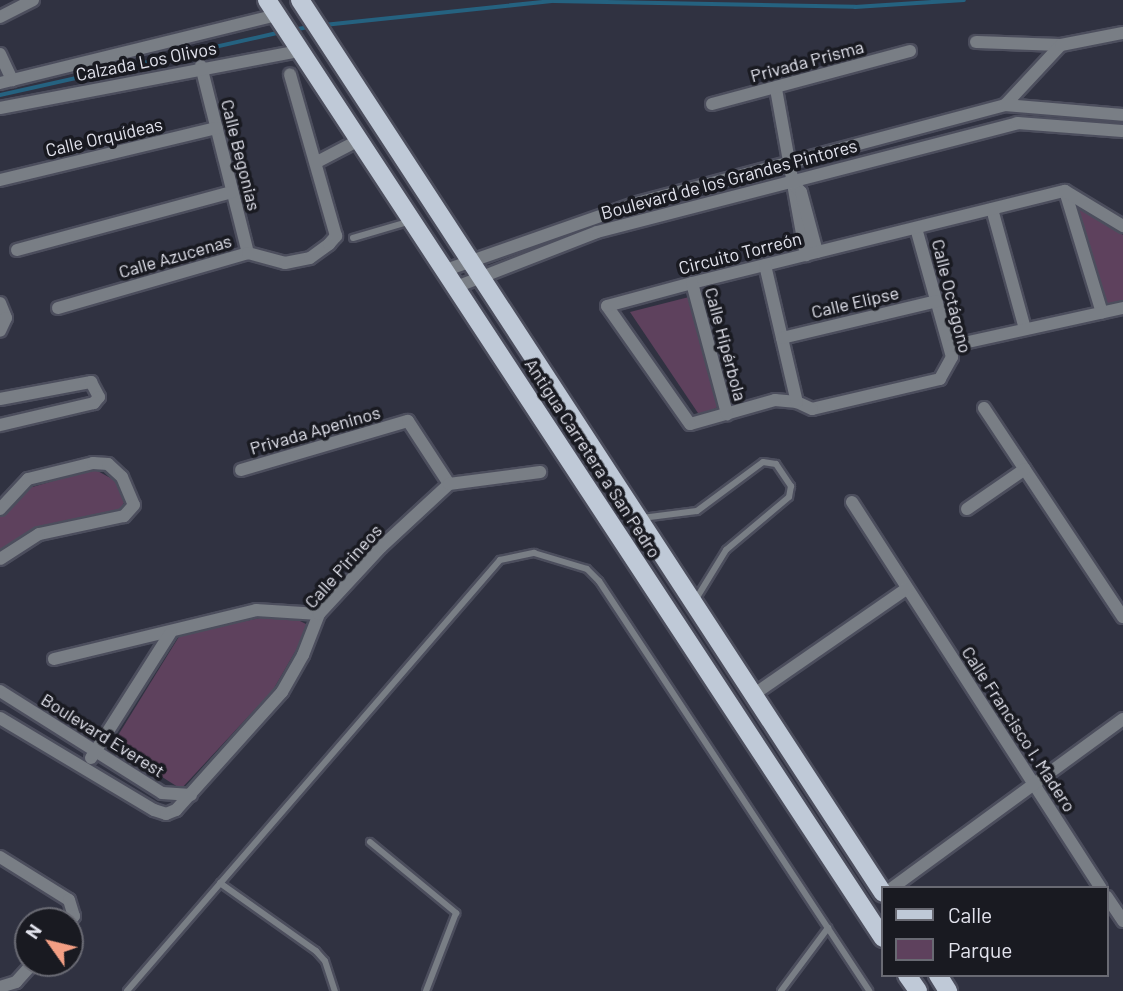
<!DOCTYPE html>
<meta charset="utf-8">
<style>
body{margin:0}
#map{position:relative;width:1123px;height:991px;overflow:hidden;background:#303241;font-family:Barlow,sans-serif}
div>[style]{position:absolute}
.green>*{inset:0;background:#5e415d}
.stream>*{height:3.5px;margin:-1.75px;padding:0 1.75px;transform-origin:1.75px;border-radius:1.75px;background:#256280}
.roads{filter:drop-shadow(2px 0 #4c4e5d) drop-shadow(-2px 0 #4c4e5d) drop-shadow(0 2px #4c4e5d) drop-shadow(0 -2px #4c4e5d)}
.lane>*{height:6px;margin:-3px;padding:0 3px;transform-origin:3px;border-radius:3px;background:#797e85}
.street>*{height:12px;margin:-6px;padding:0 6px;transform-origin:6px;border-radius:6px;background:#797e85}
.primary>*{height:18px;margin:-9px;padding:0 9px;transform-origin:9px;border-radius:9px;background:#bfc9d7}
span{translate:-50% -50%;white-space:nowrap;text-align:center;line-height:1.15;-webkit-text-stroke:7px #191a21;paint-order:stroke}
.street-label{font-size:18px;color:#e2e3ed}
.legend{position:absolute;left:881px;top:886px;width:228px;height:91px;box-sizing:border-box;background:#191a21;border:2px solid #696a73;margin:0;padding:9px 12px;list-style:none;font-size:21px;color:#e2e3ed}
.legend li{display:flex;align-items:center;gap:14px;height:35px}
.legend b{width:35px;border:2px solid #696a73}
.north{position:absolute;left:14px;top:907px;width:70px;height:70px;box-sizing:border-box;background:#191a21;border:2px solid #696a73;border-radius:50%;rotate:304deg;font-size:19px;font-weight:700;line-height:28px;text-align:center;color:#e2e3ed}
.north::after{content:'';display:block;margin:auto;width:24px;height:32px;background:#f39f84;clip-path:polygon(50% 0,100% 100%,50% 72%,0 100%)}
</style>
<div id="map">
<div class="green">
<i style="clip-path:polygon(1085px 208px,1123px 235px,1123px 301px,1105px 305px,1075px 209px)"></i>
<i style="clip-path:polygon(693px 296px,720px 406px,700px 416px,630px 312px)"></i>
<i style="clip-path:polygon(94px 469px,116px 481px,125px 501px,118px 513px,37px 530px,0 553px,0 516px,29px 488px)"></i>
<i style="clip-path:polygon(264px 617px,294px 618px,310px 626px,273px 690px,181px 789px,112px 745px,180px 635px)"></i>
</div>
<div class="stream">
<i style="left:324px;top:25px;width:231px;rotate:-6deg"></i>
<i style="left:554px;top:1px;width:301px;rotate:1.1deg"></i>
<i style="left:855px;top:7px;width:109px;rotate:-3.7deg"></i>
<i style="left:293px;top:30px;width:16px;rotate:-11deg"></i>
<i style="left:0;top:95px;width:288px;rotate:-12.6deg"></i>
</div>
<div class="roads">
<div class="lane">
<i style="left:353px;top:238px;width:60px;rotate:-16.3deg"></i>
<i style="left:642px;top:518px;width:55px;rotate:-7.3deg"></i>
<i style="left:697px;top:511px;width:82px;rotate:-36.6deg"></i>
<i style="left:763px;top:462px;width:13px;rotate:9deg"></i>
<i style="left:776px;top:464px;width:27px;rotate:56deg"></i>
<i style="left:791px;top:486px;width:11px;rotate:100deg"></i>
<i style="left:789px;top:497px;width:82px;rotate:139.9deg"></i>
<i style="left:726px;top:550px;width:57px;rotate:121.5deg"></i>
<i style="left:370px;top:842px;width:112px;rotate:39.5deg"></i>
<i style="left:456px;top:913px;width:84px;rotate:111deg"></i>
<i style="left:220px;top:883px;width:118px;rotate:35.3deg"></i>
<i style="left:316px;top:951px;width:13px;rotate:48deg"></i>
<i style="left:325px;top:961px;width:32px;rotate:72deg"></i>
<i style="left:127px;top:991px;width:570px;rotate:-49.13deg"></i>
<i style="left:500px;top:560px;width:35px;rotate:-12deg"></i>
<i style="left:534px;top:553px;width:55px;rotate:16.8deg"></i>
<i style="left:587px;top:569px;width:17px;rotate:45deg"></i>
<i style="left:599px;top:581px;width:491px;rotate:56.6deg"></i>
<i style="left:781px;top:991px;width:79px;rotate:-53.3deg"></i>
</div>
<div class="street">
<i style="left:0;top:17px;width:37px;rotate:-27deg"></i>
<i style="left:976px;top:42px;width:85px;rotate:2deg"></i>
<i style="left:0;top:54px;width:29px;rotate:65deg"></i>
<i style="left:201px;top:66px;width:193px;rotate:75.9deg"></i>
<i style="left:0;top:83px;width:285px;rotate:-13.8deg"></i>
<i style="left:776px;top:89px;width:169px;rotate:79.8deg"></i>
<i style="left:712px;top:104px;width:205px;rotate:-15deg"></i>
<i style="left:1005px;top:105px;width:82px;rotate:-47deg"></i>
<i style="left:1061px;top:45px;width:63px;rotate:-11deg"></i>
<i style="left:0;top:108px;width:305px;rotate:-10.8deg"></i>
<i style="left:317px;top:162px;width:47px;rotate:-27.6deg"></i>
<i style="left:0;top:180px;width:223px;rotate:-13.5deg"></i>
<i style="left:791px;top:181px;width:15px;rotate:48deg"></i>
<i style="left:801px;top:192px;width:62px;rotate:75.1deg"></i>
<i style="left:1065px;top:191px;width:127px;rotate:73.1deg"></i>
<i style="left:992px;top:209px;width:124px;rotate:74.6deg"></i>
<i style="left:916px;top:228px;width:134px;rotate:74.4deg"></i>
<i style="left:952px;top:357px;width:25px;rotate:119deg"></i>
<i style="left:940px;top:379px;width:131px;rotate:166.8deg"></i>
<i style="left:812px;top:409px;width:17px;rotate:-155deg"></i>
<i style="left:797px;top:402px;width:22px;rotate:-175deg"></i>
<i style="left:775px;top:400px;width:88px;rotate:164.2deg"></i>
<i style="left:690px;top:424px;width:144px;rotate:-125.1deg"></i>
<i style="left:607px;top:306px;width:88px;rotate:-15.1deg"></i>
<i style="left:692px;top:283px;width:384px;rotate:-13.9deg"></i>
<i style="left:1065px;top:191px;width:68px;rotate:31.1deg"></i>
<i style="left:17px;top:250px;width:223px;rotate:-15.1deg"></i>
<i style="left:765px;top:265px;width:141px;rotate:76.9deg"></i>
<i style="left:446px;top:270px;width:202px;rotate:-19.3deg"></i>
<i style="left:637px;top:203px;width:381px;rotate:-14.9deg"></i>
<i style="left:1005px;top:105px;width:118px;rotate:4.8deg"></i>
<i style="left:692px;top:283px;width:136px;rotate:75deg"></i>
<i style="left:456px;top:287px;width:151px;rotate:-21.3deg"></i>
<i style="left:597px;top:232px;width:434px;rotate:-14.5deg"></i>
<i style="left:1017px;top:123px;width:106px;rotate:4.3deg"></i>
<i style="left:0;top:303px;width:16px;rotate:68deg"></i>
<i style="left:6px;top:318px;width:14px;rotate:115deg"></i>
<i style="left:58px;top:308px;width:198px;rotate:-16.1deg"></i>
<i style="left:248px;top:253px;width:38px;rotate:15deg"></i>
<i style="left:285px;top:263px;width:25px;rotate:-11deg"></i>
<i style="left:310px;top:258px;width:24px;rotate:-36deg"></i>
<i style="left:329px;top:244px;width:11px;rotate:-49deg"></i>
<i style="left:336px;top:236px;width:168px;rotate:-105.9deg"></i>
<i style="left:782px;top:338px;width:159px;rotate:-13.4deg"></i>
<i style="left:950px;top:346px;width:177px;rotate:-12.4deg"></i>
<i style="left:0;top:399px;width:93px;rotate:-10.6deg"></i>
<i style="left:91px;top:382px;width:17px;rotate:62deg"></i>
<i style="left:99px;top:397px;width:8px;rotate:130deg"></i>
<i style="left:94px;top:403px;width:97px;rotate:166.8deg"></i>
<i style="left:984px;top:408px;width:251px;rotate:56.4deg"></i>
<i style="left:241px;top:470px;width:174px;rotate:-16.4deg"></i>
<i style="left:408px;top:421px;width:75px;rotate:56.9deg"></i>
<i style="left:852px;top:502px;width:459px;rotate:57.2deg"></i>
<i style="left:0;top:509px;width:41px;rotate:-47deg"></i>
<i style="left:28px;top:479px;width:67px;rotate:-13.8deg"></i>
<i style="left:93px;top:463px;width:15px;rotate:4deg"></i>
<i style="left:108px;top:464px;width:19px;rotate:43deg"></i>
<i style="left:122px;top:477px;width:30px;rotate:67deg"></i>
<i style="left:134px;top:505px;width:15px;rotate:132deg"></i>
<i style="left:124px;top:516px;width:87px;rotate:168deg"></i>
<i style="left:39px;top:534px;width:46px;rotate:147.3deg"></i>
<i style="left:967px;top:509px;width:70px;rotate:-34.6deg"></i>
<i style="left:54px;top:659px;width:208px;rotate:-13.6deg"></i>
<i style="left:256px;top:610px;width:63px;rotate:3.6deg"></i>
<i style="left:0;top:691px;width:191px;rotate:32.2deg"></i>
<i style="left:162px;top:793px;width:29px;rotate:4deg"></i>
<i style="left:753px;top:695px;width:186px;rotate:-34.7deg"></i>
<i style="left:0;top:718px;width:179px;rotate:30.9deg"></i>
<i style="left:154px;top:810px;width:13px;rotate:18deg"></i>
<i style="left:166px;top:814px;width:11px;rotate:-22deg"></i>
<i style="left:176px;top:810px;width:159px;rotate:-48.1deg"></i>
<i style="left:282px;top:692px;width:43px;rotate:-60.4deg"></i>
<i style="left:303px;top:655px;width:44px;rotate:-68.7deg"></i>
<i style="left:319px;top:614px;width:91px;rotate:-47.2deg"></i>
<i style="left:381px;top:547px;width:93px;rotate:-42.8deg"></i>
<i style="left:449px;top:484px;width:92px;rotate:-7.5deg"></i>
<i style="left:91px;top:758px;width:149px;rotate:-57.6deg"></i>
<i style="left:0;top:857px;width:81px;rotate:31.9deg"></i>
<i style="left:69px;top:900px;width:17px;rotate:73deg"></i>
<i style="left:74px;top:916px;width:6px;rotate:129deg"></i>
<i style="left:892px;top:888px;width:286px;rotate:-36.2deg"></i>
<i style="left:1107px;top:897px;width:29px;rotate:56deg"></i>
<i style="left:0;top:987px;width:17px;rotate:-17deg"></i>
<i style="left:16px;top:982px;width:25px;rotate:-48deg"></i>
</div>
<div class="primary">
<i style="left:267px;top:0;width:1122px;rotate:56.71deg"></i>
<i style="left:300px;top:0;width:1066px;rotate:56.86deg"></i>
<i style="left:907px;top:975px;width:19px;rotate:55deg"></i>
<i style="left:938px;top:975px;width:19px;rotate:58deg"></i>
</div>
</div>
<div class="street-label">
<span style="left:146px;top:61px;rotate:-11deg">Calzada Los Olivos</span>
<span style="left:807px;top:61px;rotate:-15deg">Privada Prisma</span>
<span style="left:104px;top:137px;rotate:-13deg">Calle Orquídeas</span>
<span style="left:241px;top:155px;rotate:76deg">Calle Begonias</span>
<span style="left:729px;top:179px;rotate:-15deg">Boulevard de los Grandes Pintores</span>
<span style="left:740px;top:253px;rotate:-14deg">Circuito Torreón</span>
<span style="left:175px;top:256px;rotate:-16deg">Calle Azucenas</span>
<span style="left:952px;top:296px;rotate:76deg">Calle Octágono</span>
<span style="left:855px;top:302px;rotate:-13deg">Calle Elipse</span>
<span style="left:726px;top:344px;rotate:75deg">Calle Hipérbola</span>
<span style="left:315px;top:430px;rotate:-16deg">Privada Apeninos</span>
<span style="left:593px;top:458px;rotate:57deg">Antigua Carretera a San Pedro</span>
<span style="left:343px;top:566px;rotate:-48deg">Calle Pirineos</span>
<span style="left:1019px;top:729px;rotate:57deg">Calle Francisco I. Madero</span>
<span style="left:103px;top:735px;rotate:32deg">Boulevard Everest</span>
</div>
<ul class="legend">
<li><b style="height:9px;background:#bfc9d7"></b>Calle</li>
<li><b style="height:19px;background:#5e415d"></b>Parque</li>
</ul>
<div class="north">N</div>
</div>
